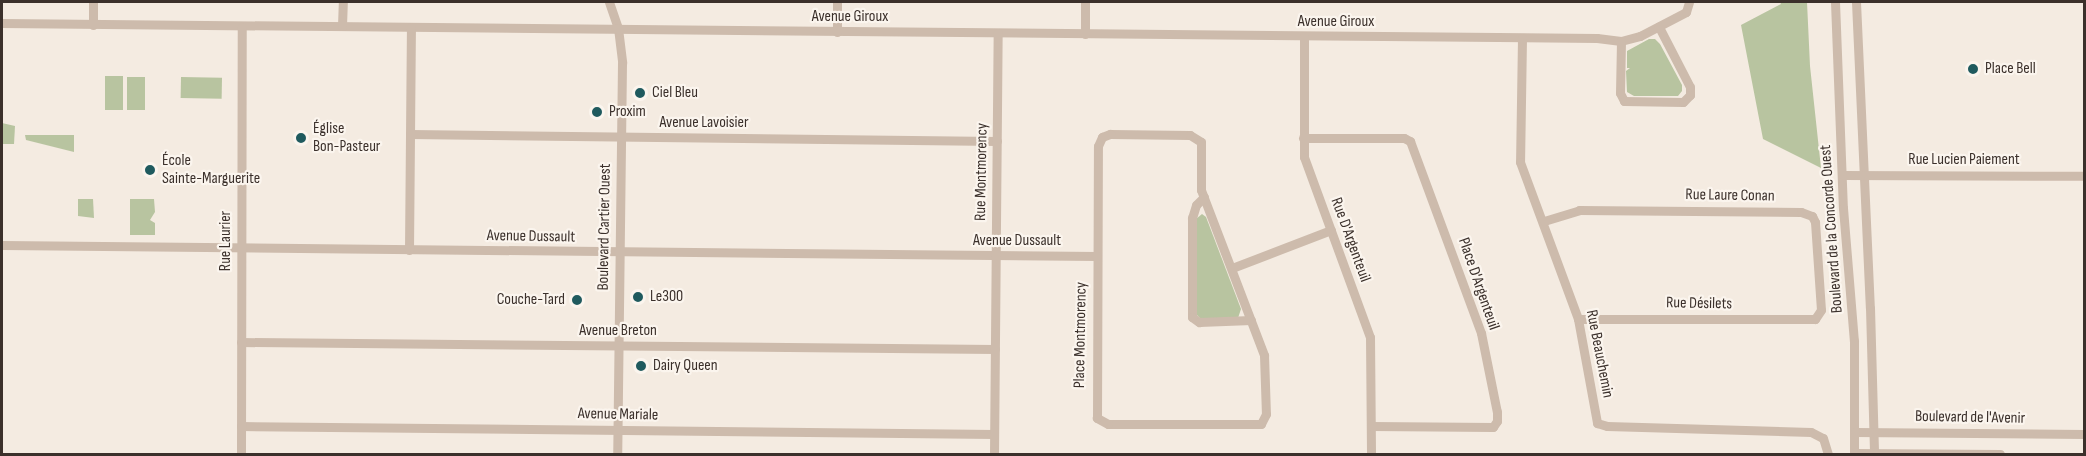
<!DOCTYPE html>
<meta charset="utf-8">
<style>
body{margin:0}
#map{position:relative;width:2086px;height:456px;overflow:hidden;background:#f4ebe1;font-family:"Sofia Sans Condensed",sans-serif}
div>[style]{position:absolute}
.green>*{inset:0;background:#b8c4a0;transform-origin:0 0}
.minor>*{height:9px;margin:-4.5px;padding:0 4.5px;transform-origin:4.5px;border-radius:4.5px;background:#cdbbac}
.dots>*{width:16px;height:16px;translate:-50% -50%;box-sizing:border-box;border:3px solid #fbf5ee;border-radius:50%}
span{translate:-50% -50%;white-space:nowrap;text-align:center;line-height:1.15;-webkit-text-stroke:4.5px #fbf5ee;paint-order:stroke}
.street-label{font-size:16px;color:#3b302b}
.poi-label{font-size:16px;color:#3b302b}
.left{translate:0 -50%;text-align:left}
.right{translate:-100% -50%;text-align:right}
.frame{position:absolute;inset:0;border:3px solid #3b302b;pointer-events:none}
</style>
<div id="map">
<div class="green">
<i style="clip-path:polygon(1780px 2px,1807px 2px,1810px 66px,1821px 168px,1763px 139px,1741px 25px,1781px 4px)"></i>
<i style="clip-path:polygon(1649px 39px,1655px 39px,1660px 44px,1682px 85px,1682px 91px,1678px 96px,1634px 96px,1627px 92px,1626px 71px,1630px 68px,1627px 68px,1627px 51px)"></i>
<i style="left:105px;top:76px;width:18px;height:34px"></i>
<i style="left:127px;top:77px;width:18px;height:33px"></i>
<i style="left:181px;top:77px;width:41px;height:21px;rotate:1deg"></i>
<i style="clip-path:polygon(2px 123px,15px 126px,14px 144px,2px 144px)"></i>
<i style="clip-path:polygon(25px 135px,74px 135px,74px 152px,26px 140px)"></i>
<i style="clip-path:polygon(78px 199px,93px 199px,94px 218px,78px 216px)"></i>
<i style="clip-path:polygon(130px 199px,154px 199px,155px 212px,150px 220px,155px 223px,155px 235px,130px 235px)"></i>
<i style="clip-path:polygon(1202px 214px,1206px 217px,1241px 309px,1238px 318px,1200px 318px,1196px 314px,1196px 219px)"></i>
</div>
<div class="minor">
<i style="left:93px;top:2px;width:23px;rotate:90deg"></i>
<i style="left:609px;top:2px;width:28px;rotate:71deg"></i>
<i style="left:618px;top:28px;width:35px;rotate:83deg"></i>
<i style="left:622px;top:63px;width:391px;rotate:90.7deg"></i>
<i style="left:1835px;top:2px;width:206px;rotate:87.8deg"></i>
<i style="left:1843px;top:208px;width:133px;rotate:85.3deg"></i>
<i style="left:1854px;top:341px;width:113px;rotate:90deg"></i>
<i style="left:1856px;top:2px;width:306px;rotate:87.4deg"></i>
<i style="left:1870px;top:308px;width:146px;rotate:88.4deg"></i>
<i style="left:2px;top:23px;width:1595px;rotate:0.54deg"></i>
<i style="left:1597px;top:38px;width:24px;rotate:7deg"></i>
<i style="left:1621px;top:41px;width:20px;rotate:-15deg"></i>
<i style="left:1640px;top:36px;width:52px;rotate:-27.6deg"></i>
<i style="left:1686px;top:12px;width:10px;rotate:-73deg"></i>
<i style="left:342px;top:26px;width:24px;rotate:-88deg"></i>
<i style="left:837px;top:32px;width:30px;rotate:-90deg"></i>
<i style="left:1085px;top:34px;width:32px;rotate:-90deg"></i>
<i style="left:1304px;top:36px;width:121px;rotate:90deg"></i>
<i style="left:1304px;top:157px;width:192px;rotate:69.9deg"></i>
<i style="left:1370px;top:337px;width:117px;rotate:89.5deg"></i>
<i style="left:1522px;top:38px;width:124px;rotate:90.9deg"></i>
<i style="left:1520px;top:162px;width:167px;rotate:69.7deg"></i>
<i style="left:1578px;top:319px;width:106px;rotate:79.6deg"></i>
<i style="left:1597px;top:423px;width:10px;rotate:17deg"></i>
<i style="left:1607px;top:426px;width:204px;rotate:1.7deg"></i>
<i style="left:1811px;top:432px;width:13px;rotate:27deg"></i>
<i style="left:1823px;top:438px;width:17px;rotate:73deg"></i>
<i style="left:1621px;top:41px;width:52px;rotate:91.1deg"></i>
<i style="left:1620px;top:93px;width:9px;rotate:63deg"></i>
<i style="left:1624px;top:101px;width:59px;rotate:1deg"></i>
<i style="left:1683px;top:102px;width:10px;rotate:-45deg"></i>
<i style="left:1690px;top:95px;width:8px;rotate:-90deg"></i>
<i style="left:1690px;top:87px;width:68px;rotate:-117.3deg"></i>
<i style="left:410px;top:134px;width:587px;rotate:0.68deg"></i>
<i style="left:1110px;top:134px;width:80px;rotate:0.7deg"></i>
<i style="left:1190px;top:135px;width:13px;rotate:32deg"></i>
<i style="left:1201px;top:142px;width:48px;rotate:90deg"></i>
<i style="left:1201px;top:190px;width:177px;rotate:69.1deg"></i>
<i style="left:1264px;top:355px;width:59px;rotate:88.1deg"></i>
<i style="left:1266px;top:414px;width:11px;rotate:117deg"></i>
<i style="left:1261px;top:424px;width:153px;rotate:180deg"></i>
<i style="left:1108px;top:424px;width:13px;rotate:-151deg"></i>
<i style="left:1097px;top:418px;width:272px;rotate:-89.8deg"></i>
<i style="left:1098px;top:146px;width:10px;rotate:-66deg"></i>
<i style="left:1102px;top:137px;width:9px;rotate:-21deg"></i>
<i style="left:1303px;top:138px;width:101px"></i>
<i style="left:1404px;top:138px;width:7px;rotate:27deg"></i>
<i style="left:1410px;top:141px;width:205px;rotate:69.7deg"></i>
<i style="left:1481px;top:333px;width:81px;rotate:78.6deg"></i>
<i style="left:1497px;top:412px;width:9px;rotate:90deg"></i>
<i style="left:1497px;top:421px;width:7px;rotate:124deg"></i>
<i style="left:1493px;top:427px;width:122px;rotate:-179.5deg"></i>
<i style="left:1843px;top:175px;width:241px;rotate:0.2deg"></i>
<i style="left:1204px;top:197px;width:11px;rotate:135deg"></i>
<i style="left:1196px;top:205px;width:14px;rotate:107deg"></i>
<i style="left:1192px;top:218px;width:99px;rotate:90deg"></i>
<i style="left:1192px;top:317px;width:9px;rotate:36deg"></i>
<i style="left:1199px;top:322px;width:52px;rotate:-2.2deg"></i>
<i style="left:1544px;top:221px;width:37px;rotate:-17deg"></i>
<i style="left:1579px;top:210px;width:222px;rotate:0.5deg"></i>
<i style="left:1801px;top:212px;width:12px;rotate:20deg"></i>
<i style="left:1812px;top:216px;width:7px;rotate:63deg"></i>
<i style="left:1815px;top:222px;width:88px;rotate:86.1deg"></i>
<i style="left:1821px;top:310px;width:11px;rotate:124deg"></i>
<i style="left:1815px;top:319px;width:237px;rotate:180deg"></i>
<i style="left:2px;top:245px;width:1095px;rotate:0.58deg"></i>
<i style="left:409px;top:250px;width:223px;rotate:-89.5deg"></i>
<i style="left:1232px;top:268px;width:106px;rotate:-21deg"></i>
<i style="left:241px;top:342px;width:754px;rotate:0.53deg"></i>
<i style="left:241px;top:426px;width:753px;rotate:0.61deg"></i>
<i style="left:1855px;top:432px;width:229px;rotate:0.5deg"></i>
<i style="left:1854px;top:453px;width:146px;rotate:0.4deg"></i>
<i style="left:241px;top:454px;width:427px;rotate:-89.9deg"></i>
<i style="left:994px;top:454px;width:421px;rotate:-89.5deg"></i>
</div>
<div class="dots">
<i style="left:1973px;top:69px;background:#1f5a5e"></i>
<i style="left:640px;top:93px;background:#1f5a5e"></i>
<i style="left:597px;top:112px;background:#1f5a5e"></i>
<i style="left:301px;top:138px;background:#1f5a5e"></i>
<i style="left:150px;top:170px;background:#1f5a5e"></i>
<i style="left:638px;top:297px;background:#1f5a5e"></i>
<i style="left:577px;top:300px;background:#1f5a5e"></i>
<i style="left:641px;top:366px;background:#1f5a5e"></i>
</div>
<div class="street-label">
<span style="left:850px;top:17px">Avenue Giroux</span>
<span style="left:1336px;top:22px">Avenue Giroux</span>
<span style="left:704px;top:123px">Avenue Lavoisier</span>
<span style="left:1964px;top:160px">Rue Lucien Paiement</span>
<span style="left:982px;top:172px;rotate:-89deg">Rue Montmorency</span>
<span style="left:1730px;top:196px;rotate:1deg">Rue Laure Conan</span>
<span style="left:605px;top:227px;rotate:-89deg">Boulevard Cartier Ouest</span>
<span style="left:1832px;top:229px;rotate:-94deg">Boulevard de la Concorde Ouest</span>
<span style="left:531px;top:237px;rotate:1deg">Avenue Dussault</span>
<span style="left:1350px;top:240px;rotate:70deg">Rue D'Argenteuil</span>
<span style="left:226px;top:241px;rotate:-90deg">Rue Laurier</span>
<span style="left:1017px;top:241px">Avenue Dussault</span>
<span style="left:1478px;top:284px;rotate:71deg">Place D'Argenteuil</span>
<span style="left:1699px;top:304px;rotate:1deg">Rue Désilets</span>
<span style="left:618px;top:331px">Avenue Breton</span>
<span style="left:1081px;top:335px;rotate:-89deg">Place Montmorency</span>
<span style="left:1599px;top:354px;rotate:79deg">Rue Beauchemin</span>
<span style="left:618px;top:415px;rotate:1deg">Avenue Mariale</span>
<span style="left:1970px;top:418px;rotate:1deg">Boulevard de l'Avenir</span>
</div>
<div class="poi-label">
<span class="left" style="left:1985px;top:69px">Place Bell</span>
<span class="left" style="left:652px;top:93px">Ciel Bleu</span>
<span class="left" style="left:609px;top:112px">Proxim</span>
<span class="left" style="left:313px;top:138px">Église<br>Bon-Pasteur</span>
<span class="left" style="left:162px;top:170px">École<br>Sainte-Marguerite</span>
<span class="left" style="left:650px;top:297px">Le300</span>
<span class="right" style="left:565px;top:300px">Couche-Tard</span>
<span class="left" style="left:653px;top:366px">Dairy Queen</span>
</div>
<div class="frame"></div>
</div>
